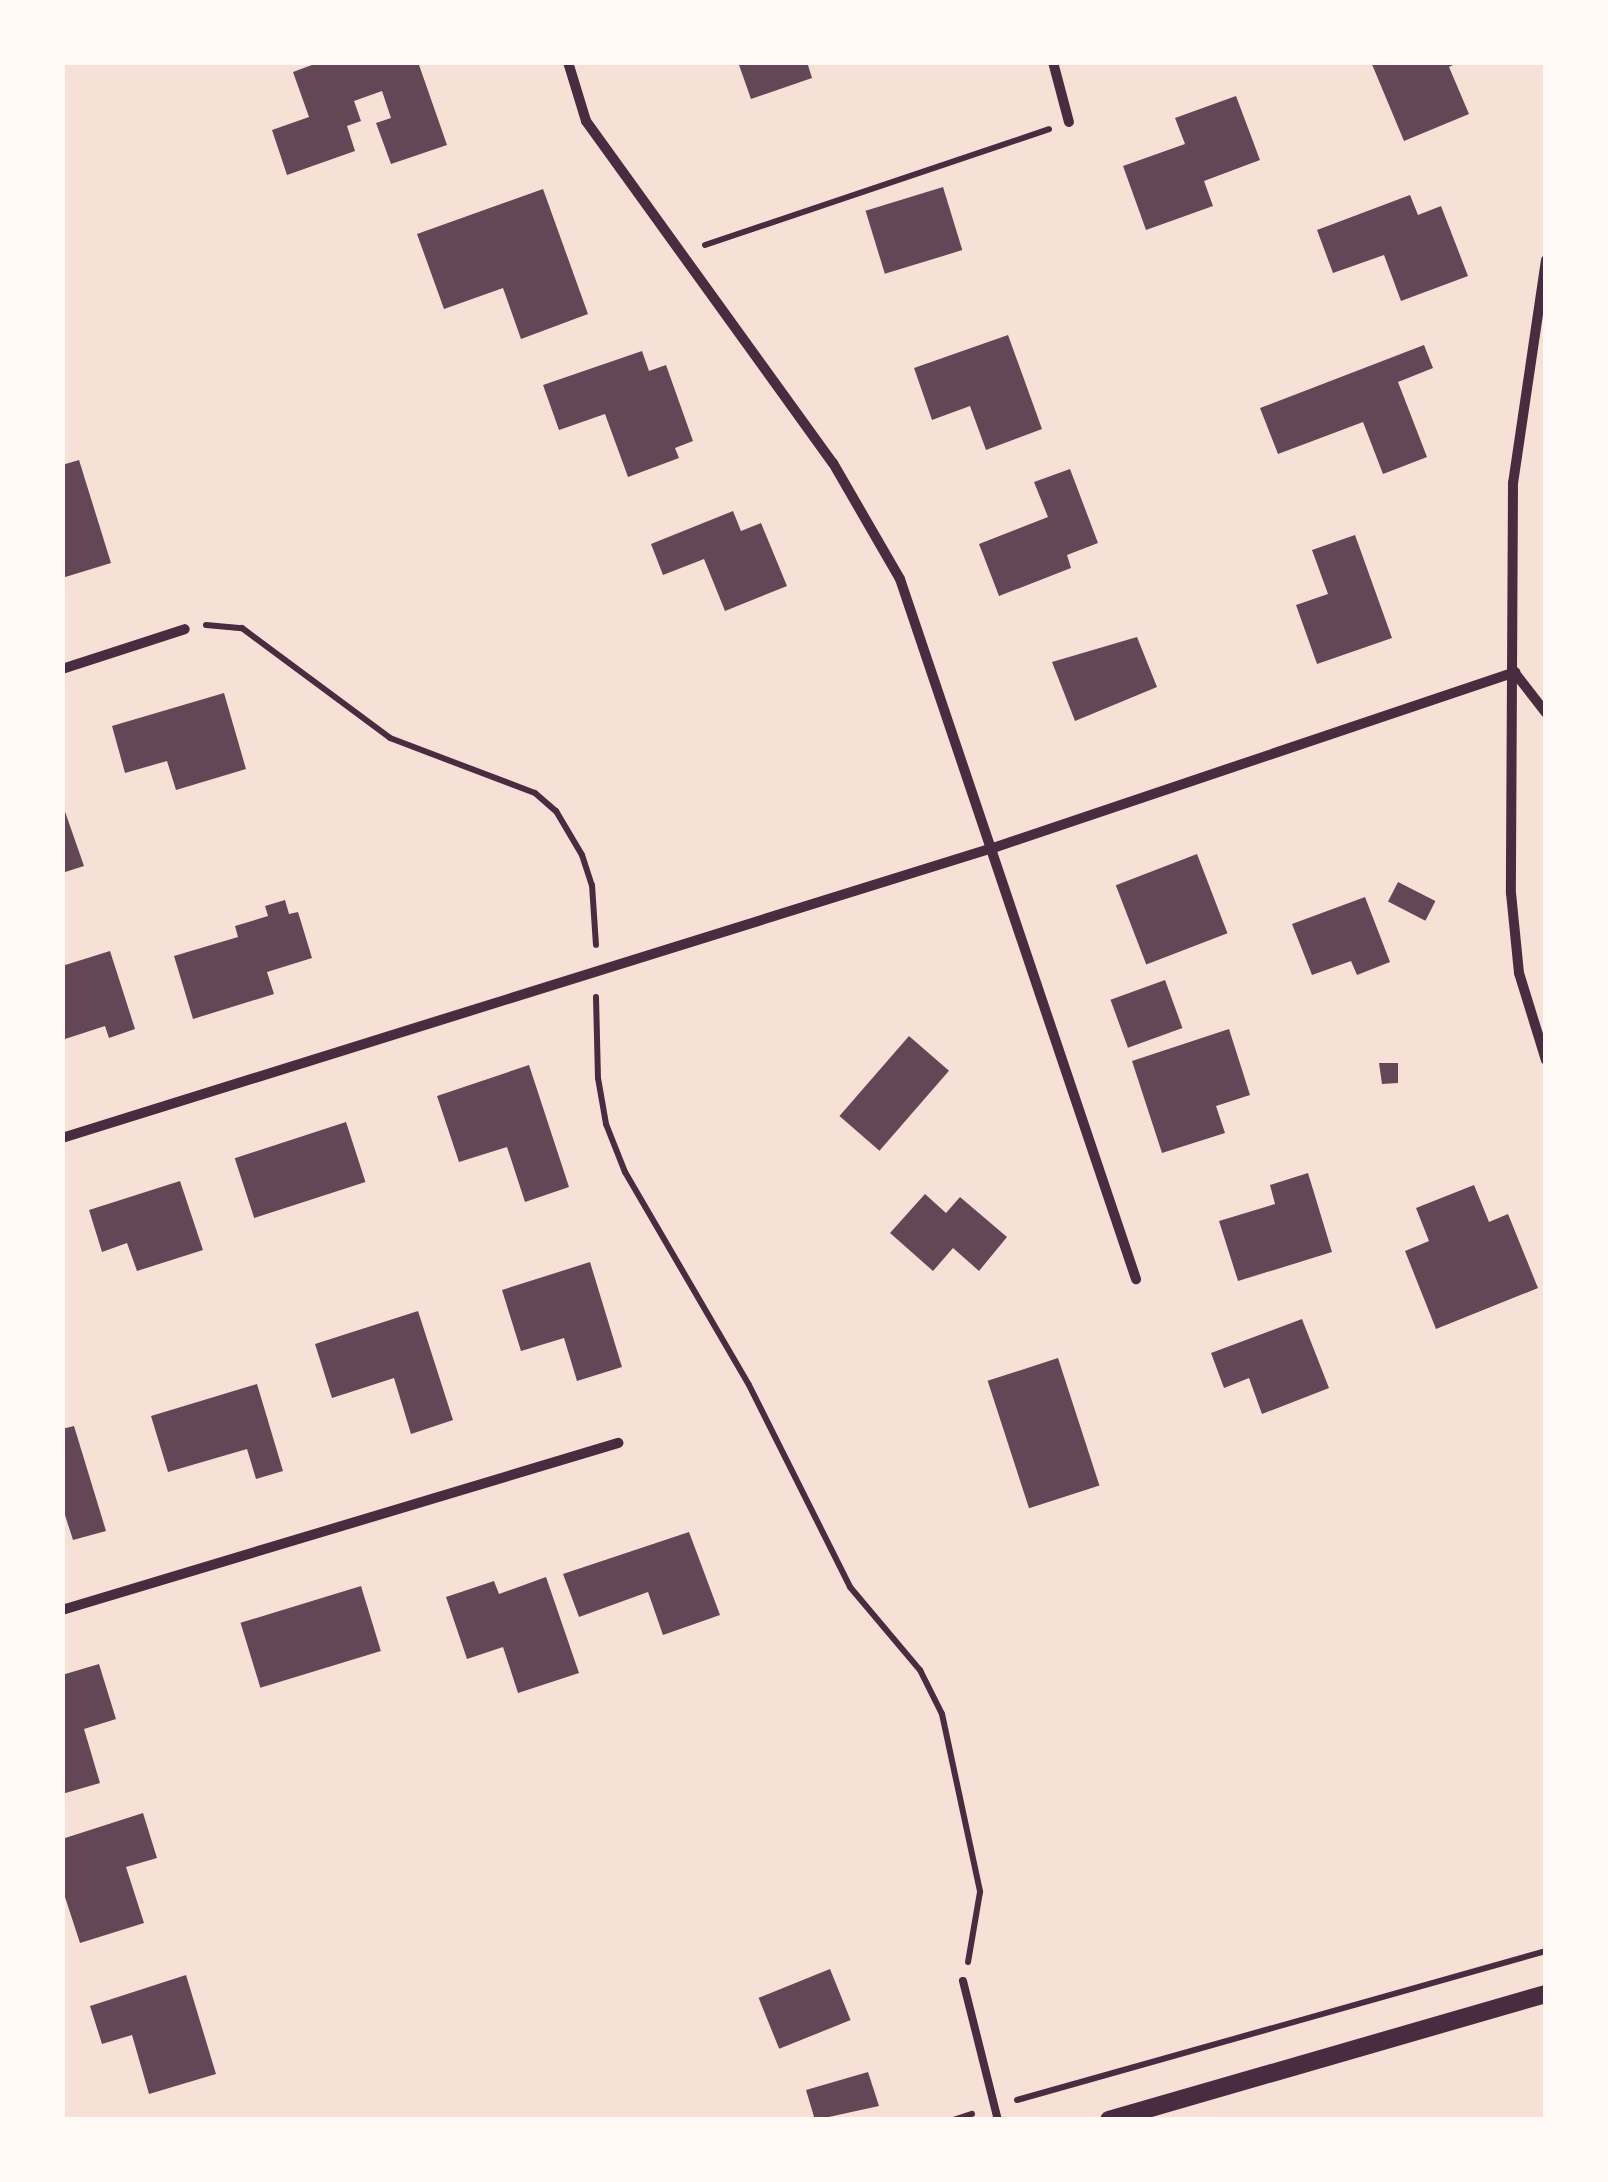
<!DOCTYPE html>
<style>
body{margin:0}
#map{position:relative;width:1608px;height:2182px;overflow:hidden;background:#f7e1d7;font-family:"Sofia Sans Condensed",sans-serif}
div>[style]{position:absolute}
.building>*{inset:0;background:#644757;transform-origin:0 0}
.path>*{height:6px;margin:-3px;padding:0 3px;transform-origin:3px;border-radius:3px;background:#4a2c40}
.service>*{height:8px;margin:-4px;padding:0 4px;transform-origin:4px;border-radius:4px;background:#4a2c40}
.minor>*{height:10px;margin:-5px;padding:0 5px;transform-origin:5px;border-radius:5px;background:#4a2c40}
.tertiary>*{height:18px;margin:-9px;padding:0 9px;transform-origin:9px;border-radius:9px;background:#4a2c40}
span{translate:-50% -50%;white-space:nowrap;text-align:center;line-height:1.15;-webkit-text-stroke:10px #fffaf5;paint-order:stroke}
.frame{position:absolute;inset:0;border:65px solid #fffaf5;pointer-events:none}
</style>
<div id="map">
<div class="building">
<i style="clip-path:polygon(320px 62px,418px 62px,447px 145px,391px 164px,376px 123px,391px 118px,382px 91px,354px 101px,361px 121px,347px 126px,355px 151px,287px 175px,272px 130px,309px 117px,293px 72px)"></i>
<i style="clip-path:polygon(738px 62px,807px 62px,812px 78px,751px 99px)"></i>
<i style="clip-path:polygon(1371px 62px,1459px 62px,1449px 67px,1469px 114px,1404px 141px)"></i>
<i style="clip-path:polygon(1236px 96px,1260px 160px,1204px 181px,1213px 206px,1146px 230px,1123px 166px,1185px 144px,1175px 118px)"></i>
<i style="left:943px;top:187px;width:66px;height:81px;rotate:73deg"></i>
<i style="clip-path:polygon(543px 189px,588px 314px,521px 339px,503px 288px,444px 309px,417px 234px)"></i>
<i style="clip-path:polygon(1410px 195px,1418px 215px,1441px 206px,1468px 276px,1401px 301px,1384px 255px,1333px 273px,1317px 230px)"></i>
<i style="clip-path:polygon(1008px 335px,1042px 429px,986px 450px,970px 406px,932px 420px,914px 368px)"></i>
<i style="clip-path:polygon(1424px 345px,1433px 368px,1398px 382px,1427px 457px,1383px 474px,1363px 422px,1278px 454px,1260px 408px)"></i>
<i style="clip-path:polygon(642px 351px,649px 371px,666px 365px,693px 441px,675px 448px,679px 458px,628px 477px,605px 414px,559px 430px,543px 385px)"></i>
<i style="clip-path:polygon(79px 460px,111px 563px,62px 578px,62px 465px)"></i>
<i style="clip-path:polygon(1070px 469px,1098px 543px,1067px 555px,1071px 568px,999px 596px,979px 544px,1048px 517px,1034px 482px)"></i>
<i style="clip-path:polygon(733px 511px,741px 531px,761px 523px,787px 586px,725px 611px,704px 559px,663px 575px,651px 544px)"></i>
<i style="clip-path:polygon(1355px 535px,1392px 638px,1317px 664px,1296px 605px,1328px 594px,1312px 550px)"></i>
<i style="clip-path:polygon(1137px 637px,1157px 687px,1075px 721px,1052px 662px)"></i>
<i style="clip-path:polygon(224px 693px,246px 769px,176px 790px,167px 761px,125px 773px,112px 726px)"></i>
<i style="clip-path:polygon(62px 803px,84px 866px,62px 873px)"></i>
<i style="left:1197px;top:854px;width:85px;height:87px;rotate:69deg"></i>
<i style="left:1398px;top:882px;width:42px;height:22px;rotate:27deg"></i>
<i style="clip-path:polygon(1365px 897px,1390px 962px,1357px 975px,1351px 961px,1312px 975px,1292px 924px)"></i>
<i style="clip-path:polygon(285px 900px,289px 914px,298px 912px,312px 958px,267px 972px,274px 994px,193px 1019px,174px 956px,238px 937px,235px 926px,268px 916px,265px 906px)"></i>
<i style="clip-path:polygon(110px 951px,135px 1029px,109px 1038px,105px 1026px,62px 1040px,62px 966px)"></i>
<i style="left:1165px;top:980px;width:51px;height:58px;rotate:70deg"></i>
<i style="clip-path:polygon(1229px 1029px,1250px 1095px,1216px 1106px,1225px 1133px,1162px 1153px,1132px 1061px)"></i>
<i style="left:909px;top:1036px;width:53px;height:106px;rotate:41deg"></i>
<i style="clip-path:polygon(1379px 1063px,1398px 1063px,1398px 1083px,1382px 1084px)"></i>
<i style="clip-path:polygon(529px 1065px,569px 1187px,525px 1202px,507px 1147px,459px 1162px,437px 1096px)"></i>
<i style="left:346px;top:1122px;width:63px;height:117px;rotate:72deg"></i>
<i style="clip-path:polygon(1308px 1173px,1332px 1252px,1238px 1281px,1219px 1221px,1275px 1204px,1270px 1185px)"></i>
<i style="clip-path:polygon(180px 1181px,203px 1250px,137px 1271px,127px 1243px,102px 1252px,89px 1210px)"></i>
<i style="clip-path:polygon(1474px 1185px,1489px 1222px,1508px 1214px,1538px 1288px,1436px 1329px,1405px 1251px,1429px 1241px,1416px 1208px)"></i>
<i style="clip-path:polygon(925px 1194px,946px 1213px,960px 1197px,1007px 1237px,979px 1271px,953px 1248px,933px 1271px,890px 1233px)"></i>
<i style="clip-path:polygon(590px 1262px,622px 1367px,577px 1381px,564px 1338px,521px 1351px,502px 1290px)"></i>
<i style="clip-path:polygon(418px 1311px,453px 1420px,411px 1434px,394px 1378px,332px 1398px,315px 1344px)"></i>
<i style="clip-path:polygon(1302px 1319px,1329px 1388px,1262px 1414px,1249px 1378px,1224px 1388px,1211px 1353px)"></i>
<i style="left:1058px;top:1358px;width:134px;height:74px;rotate:72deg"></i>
<i style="clip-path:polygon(257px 1384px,283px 1471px,256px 1479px,247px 1449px,168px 1472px,151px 1416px)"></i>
<i style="clip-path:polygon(74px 1426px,106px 1531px,73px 1540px,62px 1506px,62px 1429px)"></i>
<i style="clip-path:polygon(689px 1532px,720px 1615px,663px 1635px,648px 1592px,579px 1617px,563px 1574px)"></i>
<i style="clip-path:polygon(546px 1577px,579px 1673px,518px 1693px,503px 1647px,467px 1659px,446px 1597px,494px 1581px,499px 1594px)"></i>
<i style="left:361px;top:1586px;width:68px;height:126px;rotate:73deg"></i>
<i style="clip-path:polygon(99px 1664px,116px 1719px,84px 1729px,100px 1783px,62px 1794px,62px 1675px)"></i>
<i style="clip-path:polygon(143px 1813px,157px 1858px,126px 1867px,144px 1923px,80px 1943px,62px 1888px,62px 1839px)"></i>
<i style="left:830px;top:1969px;width:55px;height:77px;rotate:68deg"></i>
<i style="clip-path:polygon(186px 1975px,216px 2074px,149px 2094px,132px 2035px,102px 2044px,90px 2006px)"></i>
<i style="clip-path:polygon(868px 2072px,879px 2106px,815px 2120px,806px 2090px)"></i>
</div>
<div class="path">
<i style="left:705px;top:245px;width:363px;rotate:-18.6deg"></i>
<i style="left:206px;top:625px;width:36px;rotate:5deg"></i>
<i style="left:242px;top:628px;width:184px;rotate:36.6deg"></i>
<i style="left:390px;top:738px;width:155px;rotate:20.8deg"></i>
<i style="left:535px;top:793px;width:28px;rotate:41deg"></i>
<i style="left:556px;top:811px;width:51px;rotate:59.4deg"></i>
<i style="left:582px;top:855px;width:32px;rotate:72deg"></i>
<i style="left:592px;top:885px;width:60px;rotate:86.2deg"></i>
<i style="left:596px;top:997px;width:81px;rotate:88.6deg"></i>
<i style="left:598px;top:1078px;width:47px;rotate:80.1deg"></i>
<i style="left:606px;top:1124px;width:52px;rotate:68.4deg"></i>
<i style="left:625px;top:1172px;width:246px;rotate:59.8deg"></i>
<i style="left:749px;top:1385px;width:226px;rotate:63.4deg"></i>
<i style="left:850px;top:1587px;width:109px;rotate:49.9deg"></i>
<i style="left:920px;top:1670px;width:49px;rotate:63.4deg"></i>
<i style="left:942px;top:1714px;width:182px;rotate:77.9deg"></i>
<i style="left:980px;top:1892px;width:71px;rotate:99.7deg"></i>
<i style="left:1017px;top:2100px;width:550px;rotate:-15.73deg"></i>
<i style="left:953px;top:2120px;width:20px;rotate:-18deg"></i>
</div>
<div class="service">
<i style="left:963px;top:1981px;width:143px;rotate:75.9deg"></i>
</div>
<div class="minor">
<i style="left:568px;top:62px;width:62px;rotate:73deg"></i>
<i style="left:586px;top:121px;width:422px;rotate:54.2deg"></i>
<i style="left:833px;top:463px;width:134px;rotate:60deg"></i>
<i style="left:900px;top:579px;width:739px;rotate:71.37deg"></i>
<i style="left:1053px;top:62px;width:62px;rotate:75.1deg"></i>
<i style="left:1546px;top:260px;width:225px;rotate:98.4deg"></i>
<i style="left:1513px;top:483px;width:410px;rotate:90.3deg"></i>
<i style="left:1511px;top:893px;width:80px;rotate:84.3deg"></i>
<i style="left:1519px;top:973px;width:91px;rotate:72.8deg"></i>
<i style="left:62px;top:669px;width:129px;rotate:-18deg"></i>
<i style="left:1515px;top:673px;width:51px;rotate:52.2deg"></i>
<i style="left:62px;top:1138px;width:978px;rotate:-17.31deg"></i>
<i style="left:996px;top:847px;width:548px;rotate:-18.63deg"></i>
<i style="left:62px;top:1610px;width:581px;rotate:-16.72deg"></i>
</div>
<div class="tertiary">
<i style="left:1109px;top:2120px;width:455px;rotate:-16.1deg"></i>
</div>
<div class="frame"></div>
</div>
